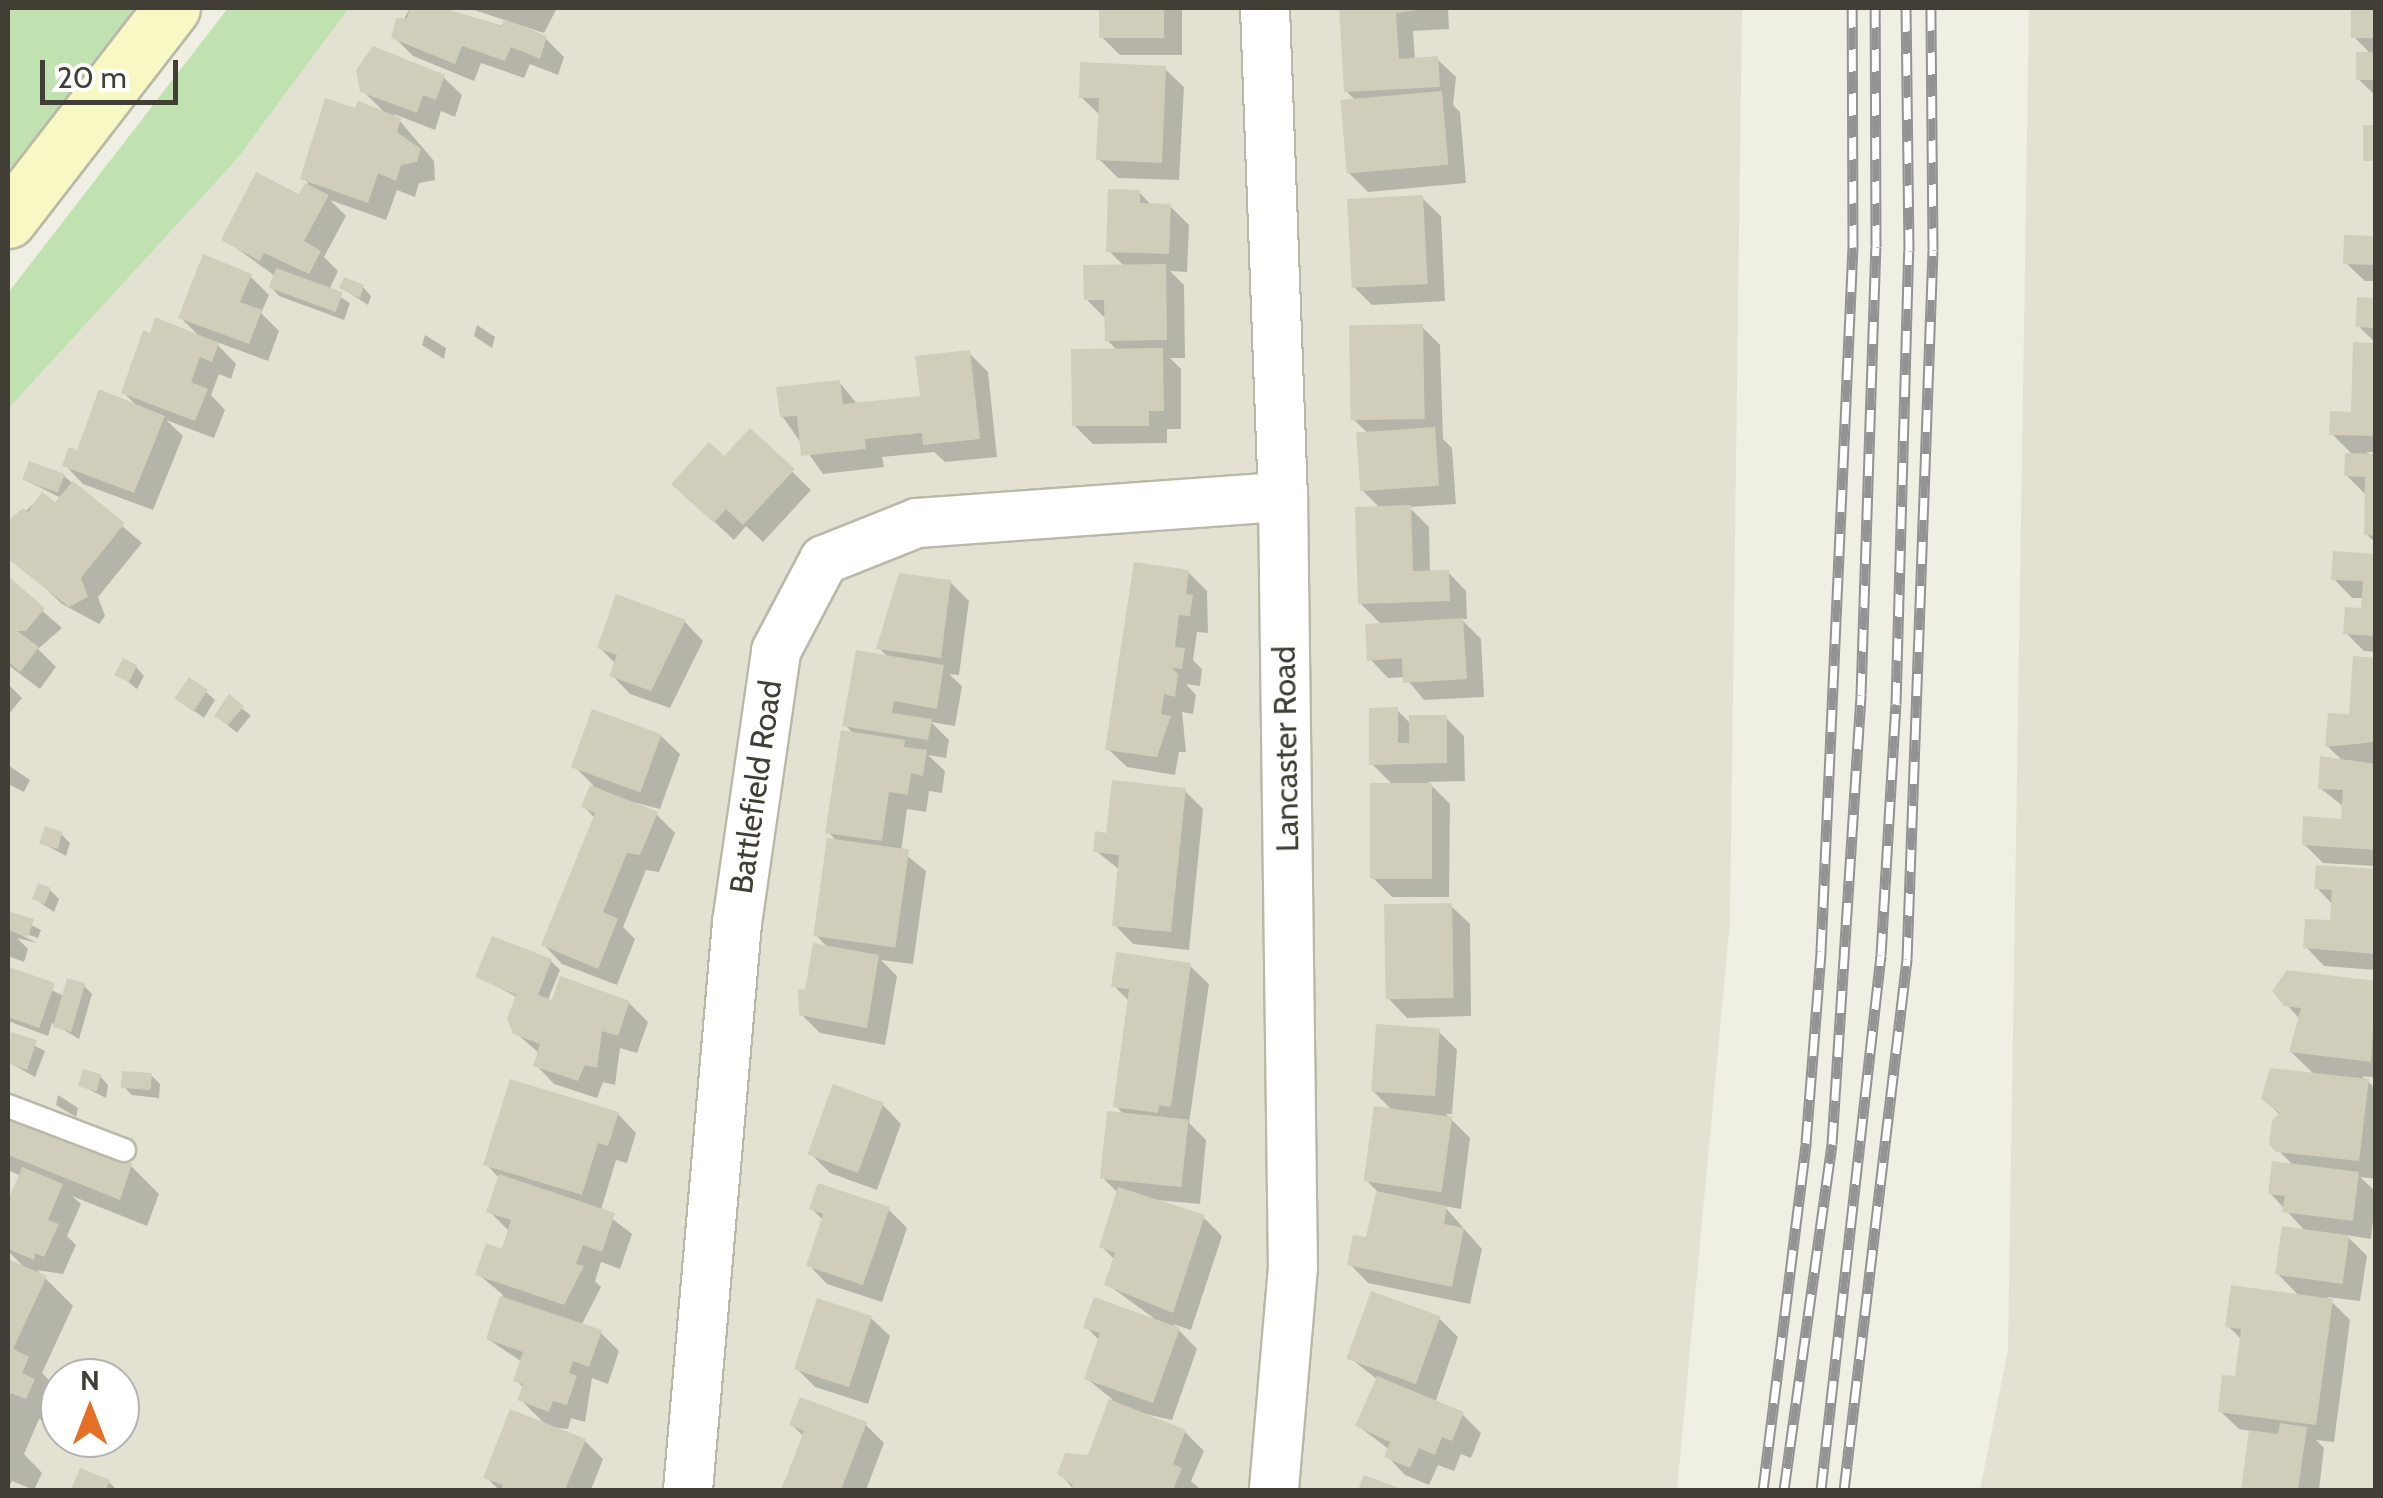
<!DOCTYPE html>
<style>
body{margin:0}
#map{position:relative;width:2383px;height:1498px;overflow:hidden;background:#f0efe4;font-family:Cabin,sans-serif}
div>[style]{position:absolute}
.residential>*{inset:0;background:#e3e2d2}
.green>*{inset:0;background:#c0e1b0}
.shadow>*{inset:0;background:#0003;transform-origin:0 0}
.building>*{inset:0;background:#d0cdbb;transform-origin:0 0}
.roads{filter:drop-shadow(2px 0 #bab8a8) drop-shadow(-2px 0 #bab8a8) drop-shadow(0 2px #bab8a8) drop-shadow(0 -2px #bab8a8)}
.service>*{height:22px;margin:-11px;padding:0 11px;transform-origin:11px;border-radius:11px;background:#fff}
.minor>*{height:48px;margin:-24px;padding:0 24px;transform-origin:24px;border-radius:24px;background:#fff}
.secondary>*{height:55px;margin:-27.5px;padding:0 27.5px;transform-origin:27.5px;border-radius:27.5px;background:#f8f8c5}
.rail>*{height:11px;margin-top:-5.5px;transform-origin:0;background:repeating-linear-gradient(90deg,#fff 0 22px,#939393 0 44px);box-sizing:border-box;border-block:2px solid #939393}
span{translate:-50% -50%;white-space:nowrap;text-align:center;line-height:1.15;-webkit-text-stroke:8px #fff;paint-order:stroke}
.street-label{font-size:32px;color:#413f35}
.frame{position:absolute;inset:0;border:10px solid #413f35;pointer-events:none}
.north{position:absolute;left:40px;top:1358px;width:100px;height:100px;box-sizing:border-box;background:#fff;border:2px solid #b3b2ae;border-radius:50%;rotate:0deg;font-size:28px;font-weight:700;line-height:40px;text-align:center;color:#413f35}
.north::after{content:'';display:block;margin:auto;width:35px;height:45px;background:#e46f27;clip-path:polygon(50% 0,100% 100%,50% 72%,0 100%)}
.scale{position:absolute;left:40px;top:60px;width:138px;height:45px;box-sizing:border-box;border:5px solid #413f35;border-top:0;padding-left:12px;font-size:30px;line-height:35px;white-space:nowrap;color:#413f35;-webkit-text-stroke:8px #fff;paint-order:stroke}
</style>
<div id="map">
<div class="residential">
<i style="clip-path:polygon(evenodd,349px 8px,1742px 8px,1730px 922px,1677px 1490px,8px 1490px,8px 409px,237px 159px,349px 8px,60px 1378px,120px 1378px,120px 1438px,60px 1438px,60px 1378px)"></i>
<i style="clip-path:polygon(2029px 8px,2375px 8px,2375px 1490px,1980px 1490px,2008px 1349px)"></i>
</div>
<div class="green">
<i style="clip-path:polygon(149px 8px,8px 186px,8px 9px)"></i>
<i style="clip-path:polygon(228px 8px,349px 8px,237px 159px,8px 409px,8px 293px)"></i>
</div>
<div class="shadow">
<i style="clip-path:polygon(410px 8px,440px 8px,545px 38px,564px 57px,558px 75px,530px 64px,524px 78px,481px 63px,474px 81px,413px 56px,394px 37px)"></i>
<i style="clip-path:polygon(468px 8px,557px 8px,544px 33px)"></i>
<i style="clip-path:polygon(1102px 8px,1182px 8px,1182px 55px,1120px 55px,1102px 37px)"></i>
<i style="clip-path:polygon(1341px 8px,1448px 8px,1449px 29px,1413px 31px,1415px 60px,1437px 59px,1456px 77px,1453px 105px,1460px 112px,1466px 183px,1368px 192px,1349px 173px,1355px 100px,1346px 91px)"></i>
<i style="clip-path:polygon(2354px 8px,2376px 8px,2376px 96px,2358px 79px,2371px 54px,2354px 37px)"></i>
<i style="clip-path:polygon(1165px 69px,1184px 87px,1179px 180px,1118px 178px,1099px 159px,1101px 116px,1081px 97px)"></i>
<i style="clip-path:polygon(443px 77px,462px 95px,455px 117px,441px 111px,435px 130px,394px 114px,434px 161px,435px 180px,419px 183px,415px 197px,397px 190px,386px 220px,330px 200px,346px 216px,324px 257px,338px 271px,329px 290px,350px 303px,344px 320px,279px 296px,271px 287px,275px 276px,224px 239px,300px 197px,308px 183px,303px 178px,357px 111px,387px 115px,362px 90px)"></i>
<i style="clip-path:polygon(1139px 192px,1152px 206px,1170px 206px,1189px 225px,1187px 272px,1170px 271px,1184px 285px,1185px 358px,1170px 358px,1181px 369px,1181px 429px,1167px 429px,1167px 443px,1093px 444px,1074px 425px,1118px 351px,1107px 340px,1105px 318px,1086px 299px,1125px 267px,1109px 251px)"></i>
<i style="clip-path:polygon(1422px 198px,1441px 216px,1445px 301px,1372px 305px,1353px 286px)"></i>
<i style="clip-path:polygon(2376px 240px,2376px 281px,2365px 281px,2346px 263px)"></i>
<i style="clip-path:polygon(250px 276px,269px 295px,261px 313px,279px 331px,268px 361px,214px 341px,236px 364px,231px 379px,219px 374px,211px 395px,225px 410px,214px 438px,166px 420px,183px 436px,153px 510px,83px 484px,65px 465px,139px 408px,124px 393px,201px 338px,181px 318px)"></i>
<i style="clip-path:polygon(363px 287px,371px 296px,368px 305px,342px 288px)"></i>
<i style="clip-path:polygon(2376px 301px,2376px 343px,2358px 326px)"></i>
<i style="clip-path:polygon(477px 325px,495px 337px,492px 348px,474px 336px)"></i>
<i style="clip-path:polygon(1422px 327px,1440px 345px,1443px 439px,1452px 448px,1456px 504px,1409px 507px,1429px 527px,1430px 573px,1448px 572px,1466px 591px,1467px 619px,1461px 619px,1481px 639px,1484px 697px,1424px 700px,1405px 677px,1388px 678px,1370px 659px,1382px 625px,1360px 603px,1381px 509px,1362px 490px,1369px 434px,1354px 420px)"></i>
<i style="clip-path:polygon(425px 335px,446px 348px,444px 359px,422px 345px)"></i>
<i style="clip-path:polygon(2376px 347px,2376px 452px,2366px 452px,2376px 457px,2376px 543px,2366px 534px,2365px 494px,2346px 475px,2354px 456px,2332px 434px,2353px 414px)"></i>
<i style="clip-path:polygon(969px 353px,988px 372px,997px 457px,945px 462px,934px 452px,882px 457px,884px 467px,823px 474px,782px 416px,839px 382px,858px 405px,922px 398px)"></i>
<i style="clip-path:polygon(750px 431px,811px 490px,763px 542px,746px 526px,734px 540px,693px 502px)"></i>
<i style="clip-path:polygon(64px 476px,142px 543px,98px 597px,105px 616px,99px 624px,62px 604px,8px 553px,8px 527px,43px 495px,56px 505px,61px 498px,25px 480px)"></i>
<i style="clip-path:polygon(2376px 556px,2376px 652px,2364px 651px,2346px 633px,2363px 610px,2364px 598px,2352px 598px,2334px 579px)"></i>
<i style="clip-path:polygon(1188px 572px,1207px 591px,1208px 633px,1197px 632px,1193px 660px,1202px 669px,1200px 686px,1186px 684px,1196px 695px,1193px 714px,1182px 712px,1186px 752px,1179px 752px,1175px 775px,1127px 767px,1108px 749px)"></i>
<i style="clip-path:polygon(8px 581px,62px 628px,38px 649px,56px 667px,40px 689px,8px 665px)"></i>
<i style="clip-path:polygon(950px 582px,969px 601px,959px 675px,949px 674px,962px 686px,955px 726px,931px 722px,949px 740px,946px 758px,928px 755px,945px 771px,942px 793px,929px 791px,926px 812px,907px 809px,901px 851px,926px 871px,913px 964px,881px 960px,897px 976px,885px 1045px,820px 1033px,801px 1014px,829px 949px,816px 935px,838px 842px,828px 832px,854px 734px,845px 725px,889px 658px,879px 648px)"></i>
<i style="clip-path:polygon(685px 622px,703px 641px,670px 708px,630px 694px,612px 675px,616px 664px,599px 647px)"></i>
<i style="clip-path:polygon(2376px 660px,2376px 866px,2323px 863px,2304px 844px,2343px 821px,2344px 807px,2320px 788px,2343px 761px,2327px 746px,2351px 717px)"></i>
<i style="clip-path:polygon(136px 667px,144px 676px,137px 689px,117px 673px)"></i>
<i style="clip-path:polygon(8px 684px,22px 698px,8px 715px)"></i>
<i style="clip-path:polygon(206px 692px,215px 700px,204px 718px,178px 699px)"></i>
<i style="left:229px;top:698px;width:28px;height:22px;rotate:39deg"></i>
<i style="clip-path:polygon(1397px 710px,1412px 725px,1446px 718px,1464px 736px,1465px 781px,1428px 782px,1450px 804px,1449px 897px,1392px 897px,1373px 878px,1393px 785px,1372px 764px)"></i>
<i style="clip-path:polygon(661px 736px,680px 754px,660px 809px,613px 797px,656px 814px,675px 833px,659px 872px,646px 870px,623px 927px,635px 939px,617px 985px,562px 964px,544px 945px,595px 818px,584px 807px,593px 785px,574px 766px)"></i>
<i style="clip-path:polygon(8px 765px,30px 780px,24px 792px,8px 784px)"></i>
<i style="clip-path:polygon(1184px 790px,1203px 809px,1189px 950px,1133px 944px,1115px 925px,1120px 870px,1096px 851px,1109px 835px)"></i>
<i style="clip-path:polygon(61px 834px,70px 843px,66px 856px,42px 843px)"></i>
<i style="clip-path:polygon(2376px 872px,2376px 970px,2324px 966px,2306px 947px,2332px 923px,2333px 905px,2317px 888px)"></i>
<i style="clip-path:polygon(50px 890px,59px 899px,54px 912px,35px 899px)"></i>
<i style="clip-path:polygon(1451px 906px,1470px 924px,1471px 1016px,1407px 1018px,1389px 999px)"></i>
<i style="clip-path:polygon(8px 913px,41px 930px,38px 938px,8px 928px,37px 943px,17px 938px,28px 949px,24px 962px,8px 956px)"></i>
<i style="clip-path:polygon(551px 961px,560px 970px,547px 1002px,629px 1003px,648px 1022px,637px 1053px,620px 1048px,615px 1085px,603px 1082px,597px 1098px,554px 1084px,536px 1065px,540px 1054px,515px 1032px,518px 998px,478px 976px)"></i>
<i style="clip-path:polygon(1190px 966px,1209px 984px,1189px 1123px,1206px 1140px,1200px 1204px,1157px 1200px,1203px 1217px,1222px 1236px,1191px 1330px,1173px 1324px,1197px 1349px,1172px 1420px,1128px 1410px,1185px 1432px,1204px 1451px,1191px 1481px,1199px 1488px,1074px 1490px,1060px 1473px,1090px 1457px,1112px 1399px,1086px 1378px,1100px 1341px,1086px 1327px,1163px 1325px,1107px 1284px,1115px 1260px,1102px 1247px,1119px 1194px,1103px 1178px,1125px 1116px,1116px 1106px,1130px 1002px,1114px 986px)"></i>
<i style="clip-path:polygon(10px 970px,64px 996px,83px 985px,92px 994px,79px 1039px,52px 1023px,48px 1036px,8px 1021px)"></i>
<i style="clip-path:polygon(2376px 983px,2376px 1078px,2362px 1076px,2376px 1089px,2376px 1179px,2360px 1177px,2376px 1192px,2371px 1239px,2346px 1235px,2367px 1256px,2360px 1301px,2327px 1297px,2350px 1320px,2334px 1442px,2316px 1440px,2324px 1448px,2319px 1490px,2243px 1490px,2251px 1431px,2239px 1429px,2220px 1411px,2237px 1379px,2242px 1340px,2228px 1326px,2300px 1297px,2278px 1274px,2306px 1232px,2270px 1193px,2294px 1166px,2278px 1150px,2281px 1116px,2263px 1098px,2315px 1075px,2291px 1052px,2300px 1019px,2286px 1004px)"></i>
<i style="clip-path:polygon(1438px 1031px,1457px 1050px,1452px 1114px,1446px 1114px,1470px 1138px,1461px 1209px,1444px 1206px,1482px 1249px,1470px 1304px,1368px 1283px,1350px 1264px,1368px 1240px,1378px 1192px,1366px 1180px,1393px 1111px,1373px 1091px)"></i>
<i style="clip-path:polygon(13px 1035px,45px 1051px,35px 1077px,8px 1062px)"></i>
<i style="clip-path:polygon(151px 1075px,160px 1084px,159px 1098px,132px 1095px,124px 1087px)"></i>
<i style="clip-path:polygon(100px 1076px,108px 1085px,106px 1098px,82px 1086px)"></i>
<i style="clip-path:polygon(58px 1095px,78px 1108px,76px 1117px,56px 1105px)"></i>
<i style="clip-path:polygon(883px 1105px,901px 1124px,877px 1190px,830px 1173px,811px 1154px)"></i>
<i style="clip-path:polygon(618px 1114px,636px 1133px,627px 1163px,616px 1160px,601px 1210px,632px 1234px,620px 1269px,601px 1262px,595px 1281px,601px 1287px,581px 1326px,600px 1332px,619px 1351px,608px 1384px,592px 1378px,585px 1422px,571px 1418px,568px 1429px,549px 1427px,585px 1441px,603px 1459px,591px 1490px,499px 1490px,486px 1477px,547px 1426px,520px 1399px,524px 1388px,516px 1380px,522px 1362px,488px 1339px,503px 1295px,478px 1274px,503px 1252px,508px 1230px,489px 1211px,500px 1179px,486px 1164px)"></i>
<i style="clip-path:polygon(8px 1120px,131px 1166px,159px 1194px,147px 1226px,72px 1196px,81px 1204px,67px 1236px,76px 1245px,63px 1274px,37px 1270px,73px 1306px,42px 1373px,56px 1387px,50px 1398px,60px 1412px,54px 1425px,39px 1419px,24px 1454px,42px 1473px,34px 1490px,12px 1481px,8px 1490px,8px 1262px,26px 1269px,8px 1251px,8px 1207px,21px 1176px,8px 1170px)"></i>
<i style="clip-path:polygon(811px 1208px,889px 1210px,907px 1228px,882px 1302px,827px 1284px,809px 1265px,824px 1221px)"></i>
<i style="clip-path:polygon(871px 1318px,890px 1336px,868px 1404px,815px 1387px,797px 1369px)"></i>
<i style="clip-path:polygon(1440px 1319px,1458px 1337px,1435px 1403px,1462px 1414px,1481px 1433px,1471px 1458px,1461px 1454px,1454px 1471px,1438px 1465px,1429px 1485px,1405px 1475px,1387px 1456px,1390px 1450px,1358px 1426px,1378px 1380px,1350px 1358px)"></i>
<i style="clip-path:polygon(792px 1425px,866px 1425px,884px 1443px,866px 1490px,784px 1490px,804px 1437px)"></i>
<i style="clip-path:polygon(81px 1471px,109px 1482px,117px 1490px,74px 1490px)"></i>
</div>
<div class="building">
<i style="clip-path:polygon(410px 8px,444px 8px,501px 26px,504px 19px,547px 36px,540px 59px,511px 47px,505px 61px,462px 46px,455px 64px,391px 38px,396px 18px,407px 18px)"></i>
<i style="left:1099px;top:8px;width:65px;height:30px"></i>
<i style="clip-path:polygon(1339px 8px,1432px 8px,1396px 13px,1399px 59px,1438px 56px,1440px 87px,1344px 92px)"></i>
<i style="left:2351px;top:8px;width:25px;height:30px"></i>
<i style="clip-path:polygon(373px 46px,445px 75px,436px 100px,423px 95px,417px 113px,360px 92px,356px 70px)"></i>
<i style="left:2356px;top:52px;width:20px;height:28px"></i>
<i style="clip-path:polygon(1080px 62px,1166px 66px,1162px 163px,1096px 160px,1099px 98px,1079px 98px)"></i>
<i style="left:1442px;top:91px;width:74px;height:102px;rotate:85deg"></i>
<i style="clip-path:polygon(325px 98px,355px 108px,358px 101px,401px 118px,397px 132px,421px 149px,417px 162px,401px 165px,396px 181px,378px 173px,368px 203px,300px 179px)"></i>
<i style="left:2363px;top:125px;width:13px;height:36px"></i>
<i style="clip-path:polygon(256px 172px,299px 194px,305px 183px,329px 195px,304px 241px,321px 251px,309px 274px,264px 253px,260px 261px,221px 240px)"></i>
<i style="clip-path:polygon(1108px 189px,1140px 190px,1140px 203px,1171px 204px,1169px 254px,1106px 252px)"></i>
<i style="left:1423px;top:195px;width:89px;height:76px;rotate:87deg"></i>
<i style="left:2344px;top:235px;width:32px;height:29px;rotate:2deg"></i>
<i style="clip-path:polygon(203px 254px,252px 274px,240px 302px,262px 310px,249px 344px,178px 318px)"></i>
<i style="clip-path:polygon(1166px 264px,1167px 340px,1105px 341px,1104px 300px,1084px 300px,1083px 265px)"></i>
<i style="left:276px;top:268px;width:71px;height:21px;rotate:20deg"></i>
<i style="clip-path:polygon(344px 277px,364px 285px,360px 298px,339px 288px)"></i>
<i style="left:2357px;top:297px;width:19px;height:30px;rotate:3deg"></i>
<i style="clip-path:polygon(155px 317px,219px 343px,212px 362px,200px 357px,191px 382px,208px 389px,195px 421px,121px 393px,143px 330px,150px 333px)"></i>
<i style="left:1423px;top:324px;width:95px;height:74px;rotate:89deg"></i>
<i style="clip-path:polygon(2353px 342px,2376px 343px,2376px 436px,2329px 435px,2330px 411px,2351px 412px)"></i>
<i style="clip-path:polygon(1163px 348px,1164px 411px,1149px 411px,1149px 426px,1072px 426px,1071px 349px)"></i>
<i style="clip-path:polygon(970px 350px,980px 439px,923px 445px,922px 433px,865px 439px,866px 449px,801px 456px,797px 416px,780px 417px,776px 387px,840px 380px,843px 404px,920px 396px,915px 356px)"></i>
<i style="clip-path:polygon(99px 389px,165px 416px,134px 493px,62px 466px,69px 447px,77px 450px)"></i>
<i style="left:1435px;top:427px;width:59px;height:79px;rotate:86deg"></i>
<i style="clip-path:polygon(750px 428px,795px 469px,743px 525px,726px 509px,714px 523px,671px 484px,709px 442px,724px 456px)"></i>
<i style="clip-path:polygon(2345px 453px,2376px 454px,2376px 536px,2364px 535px,2365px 477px,2344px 476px)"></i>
<i style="left:29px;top:461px;width:38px;height:20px;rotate:20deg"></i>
<i style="clip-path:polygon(73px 481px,125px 523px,81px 578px,88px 597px,69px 607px,8px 559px,8px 521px,23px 508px,28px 512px,42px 492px,55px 502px)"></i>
<i style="clip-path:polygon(1411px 505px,1413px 571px,1449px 570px,1450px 601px,1358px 604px,1355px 507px)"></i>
<i style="clip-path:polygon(2333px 551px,2376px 554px,2376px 636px,2343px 634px,2345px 607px,2361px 608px,2363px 581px,2331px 580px)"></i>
<i style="clip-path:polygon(1134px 562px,1189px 570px,1186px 594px,1193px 595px,1190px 616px,1179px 615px,1175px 647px,1185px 648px,1182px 669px,1172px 668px,1178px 674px,1175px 697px,1164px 694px,1161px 714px,1171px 716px,1157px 757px,1105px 750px)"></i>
<i style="clip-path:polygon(899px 573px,951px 580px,941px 658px,876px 649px)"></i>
<i style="clip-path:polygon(8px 576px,45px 608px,26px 631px,17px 631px,39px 647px,20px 672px,8px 661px)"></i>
<i style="clip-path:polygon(616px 594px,686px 620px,651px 691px,609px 676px,617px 655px,597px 648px)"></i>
<i style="clip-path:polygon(1463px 618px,1467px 679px,1403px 683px,1402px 658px,1367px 661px,1365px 624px)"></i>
<i style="clip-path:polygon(856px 650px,944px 665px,937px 709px,894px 701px,892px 713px,932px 719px,928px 740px,842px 726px)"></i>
<i style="clip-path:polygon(2353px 656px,2376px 658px,2376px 742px,2325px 747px,2328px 713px,2349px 714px)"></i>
<i style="left:123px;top:658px;width:16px;height:19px;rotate:27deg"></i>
<i style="left:189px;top:677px;width:23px;height:26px;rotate:34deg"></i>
<i style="clip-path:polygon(229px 694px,244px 706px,228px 725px,214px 716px)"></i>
<i style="clip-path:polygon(1398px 707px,1398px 743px,1409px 743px,1409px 715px,1447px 715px,1447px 763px,1369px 765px,1369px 708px)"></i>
<i style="left:592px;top:709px;width:74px;height:62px;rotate:20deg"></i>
<i style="clip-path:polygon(841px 730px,905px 740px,904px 747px,927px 750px,923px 776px,911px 773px,908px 795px,889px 792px,882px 841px,825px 833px)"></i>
<i style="clip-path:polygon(2320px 756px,2376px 764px,2376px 850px,2302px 845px,2303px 816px,2341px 819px,2343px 790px,2318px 789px)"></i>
<i style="clip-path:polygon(1112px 780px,1186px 788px,1171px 932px,1112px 926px,1119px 855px,1093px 852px,1095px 831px,1106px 833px)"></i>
<i style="left:1370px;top:783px;width:62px;height:96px"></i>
<i style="clip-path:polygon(590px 785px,658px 812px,640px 855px,627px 853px,603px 912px,618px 919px,598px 969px,541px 945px,595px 813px,581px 807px)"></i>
<i style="clip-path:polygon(45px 826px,62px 832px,58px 849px,39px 844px)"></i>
<i style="left:827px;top:838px;width:83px;height:99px;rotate:8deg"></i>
<i style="clip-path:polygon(2316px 865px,2376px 869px,2376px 954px,2303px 948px,2305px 919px,2330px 920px,2332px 890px,2314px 889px)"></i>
<i style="left:38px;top:883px;width:14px;height:17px;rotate:21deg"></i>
<i style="left:1452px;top:903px;width:95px;height:68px;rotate:89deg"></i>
<i style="clip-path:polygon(8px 911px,34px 919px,28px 937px,8px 930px)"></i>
<i style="clip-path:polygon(492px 936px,552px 959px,538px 995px,552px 1000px,560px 976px,630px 1001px,618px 1036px,602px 1031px,597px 1068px,585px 1065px,578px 1081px,533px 1066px,540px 1044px,513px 1034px,507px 1019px,516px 995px,475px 977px)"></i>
<i style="clip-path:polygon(813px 943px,879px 955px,867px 1028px,799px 1015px,798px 989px,805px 990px)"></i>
<i style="clip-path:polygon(1116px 952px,1191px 963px,1171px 1107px,1159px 1105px,1158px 1113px,1113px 1107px,1129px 989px,1111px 987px)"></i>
<i style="clip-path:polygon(9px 967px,55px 983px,39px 1028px,8px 1017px)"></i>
<i style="clip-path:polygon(2287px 970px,2376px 981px,2371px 1062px,2289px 1052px,2301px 1008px,2284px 1006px,2272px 991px)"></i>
<i style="left:67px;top:978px;width:19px;height:51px;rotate:16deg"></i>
<i style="left:1376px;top:1024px;width:64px;height:68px;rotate:4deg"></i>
<i style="clip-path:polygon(11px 1032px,37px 1040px,27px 1070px,8px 1063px)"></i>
<i style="clip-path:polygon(2270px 1068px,2369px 1079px,2359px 1161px,2276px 1152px,2269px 1144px,2272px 1120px,2280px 1113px,2261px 1099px)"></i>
<i style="left:83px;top:1069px;width:19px;height:18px;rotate:16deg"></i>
<i style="left:122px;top:1071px;width:30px;height:17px;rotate:4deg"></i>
<i style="clip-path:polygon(510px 1079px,619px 1112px,608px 1146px,598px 1143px,582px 1195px,483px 1165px)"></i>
<i style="left:833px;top:1084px;width:54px;height:75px;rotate:20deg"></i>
<i style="left:1374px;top:1106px;width:79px;height:76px;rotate:8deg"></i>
<i style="left:1107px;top:1111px;width:82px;height:68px;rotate:6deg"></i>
<i style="clip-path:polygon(8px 1116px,132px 1164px,120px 1200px,8px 1155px)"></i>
<i style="clip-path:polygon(2272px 1161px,2359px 1172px,2353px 1221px,2282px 1212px,2285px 1196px,2268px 1194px)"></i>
<i style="clip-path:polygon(22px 1167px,63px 1184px,48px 1220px,59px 1224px,44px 1257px,35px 1253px,34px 1260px,8px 1249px,8px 1201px)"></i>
<i style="clip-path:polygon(499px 1174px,615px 1213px,602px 1252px,583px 1245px,576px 1264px,584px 1266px,564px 1305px,475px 1275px,486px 1243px,502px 1249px,511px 1220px,486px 1212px)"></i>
<i style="clip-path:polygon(818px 1183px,890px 1207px,863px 1285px,806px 1266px,823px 1214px,809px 1209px)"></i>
<i style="clip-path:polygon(1118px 1187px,1205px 1215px,1173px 1313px,1104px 1285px,1115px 1253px,1099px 1247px)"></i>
<i style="clip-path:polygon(1376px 1191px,1447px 1206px,1444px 1224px,1464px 1228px,1452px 1287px,1347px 1265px,1353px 1235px,1366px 1237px)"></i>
<i style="left:2282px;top:1226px;width:68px;height:49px;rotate:8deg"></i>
<i style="clip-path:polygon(8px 1259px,47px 1276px,13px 1349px,29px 1357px,22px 1373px,35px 1379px,26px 1399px,11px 1393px,8px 1402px)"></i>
<i style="clip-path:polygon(2231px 1285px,2333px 1299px,2316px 1425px,2218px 1412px,2222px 1375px,2235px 1376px,2241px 1329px,2225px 1327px)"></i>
<i style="left:1371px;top:1291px;width:74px;height:72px;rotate:20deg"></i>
<i style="clip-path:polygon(500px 1296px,602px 1330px,589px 1367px,573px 1361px,569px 1373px,577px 1376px,567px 1405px,553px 1401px,549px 1412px,517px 1400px,523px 1384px,513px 1381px,523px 1352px,486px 1339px)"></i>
<i style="clip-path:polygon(1094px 1297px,1180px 1328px,1153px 1403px,1084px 1379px,1100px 1333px,1083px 1328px)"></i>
<i style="left:817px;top:1298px;width:58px;height:75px;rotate:18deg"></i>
<i style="clip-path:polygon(1377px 1376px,1464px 1412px,1452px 1441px,1442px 1437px,1435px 1455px,1419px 1448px,1410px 1468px,1384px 1457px,1390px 1442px,1355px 1426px)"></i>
<i style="clip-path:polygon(800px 1397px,867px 1422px,841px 1490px,781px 1490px,804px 1431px,789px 1425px)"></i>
<i style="clip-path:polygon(1109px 1399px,1186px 1430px,1173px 1464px,1182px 1468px,1173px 1490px,1071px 1490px,1073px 1485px,1057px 1474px,1065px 1453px,1088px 1455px)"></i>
<i style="clip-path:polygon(510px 1409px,586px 1439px,565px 1490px,501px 1490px,503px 1485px,483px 1478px)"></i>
<i style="clip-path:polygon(2280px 1423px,2307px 1427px,2298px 1490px,2241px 1490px,2249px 1430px,2278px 1434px)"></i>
<i style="clip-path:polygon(80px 1468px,110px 1480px,106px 1490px,71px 1490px)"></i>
<i style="clip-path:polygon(1364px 1475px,1405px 1490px,1358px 1490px)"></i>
</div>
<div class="roads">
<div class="service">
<i style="left:8px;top:1106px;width:124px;rotate:20.8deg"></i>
</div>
<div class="minor">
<i style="left:1265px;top:8px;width:489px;rotate:87.9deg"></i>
<i style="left:1283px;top:497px;width:770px;rotate:89.26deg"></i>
<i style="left:1293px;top:1267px;width:224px;rotate:94.9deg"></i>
<i style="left:688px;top:1490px;width:569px;rotate:-85.06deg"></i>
<i style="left:737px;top:923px;width:275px;rotate:-81.8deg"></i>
<i style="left:776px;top:651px;width:103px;rotate:-62.2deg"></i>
<i style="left:824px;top:560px;width:100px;rotate:-21.7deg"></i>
<i style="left:917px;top:523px;width:367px;rotate:-4.1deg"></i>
</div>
<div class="secondary">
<i style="left:8px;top:220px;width:268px;rotate:-52.3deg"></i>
</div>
</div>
<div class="rail">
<i style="left:1763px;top:1490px;width:350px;rotate:-82.9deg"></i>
<i style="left:1806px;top:1143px;width:193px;rotate:-85.5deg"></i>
<i style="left:1821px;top:951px;width:705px;rotate:-87.4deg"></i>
<i style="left:1853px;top:247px;width:239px;rotate:-90.2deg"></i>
<i style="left:1784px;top:1490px;width:349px;rotate:-82.1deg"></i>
<i style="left:1832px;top:1144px;width:450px;rotate:-86.3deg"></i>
<i style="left:1861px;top:695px;width:448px;rotate:-88.1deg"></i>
<i style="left:1876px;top:247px;width:239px;rotate:-90.2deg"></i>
<i style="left:1821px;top:1490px;width:538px;rotate:-83.6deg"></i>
<i style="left:1881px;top:955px;width:251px;rotate:-86.6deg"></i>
<i style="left:1896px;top:704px;width:453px;rotate:-88.4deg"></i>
<i style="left:1909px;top:251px;width:243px;rotate:-90.7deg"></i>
<i style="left:1844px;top:1490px;width:535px;rotate:-83.23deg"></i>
<i style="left:1907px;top:959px;width:709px;rotate:-87.9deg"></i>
<i style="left:1933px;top:250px;width:242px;rotate:-90.5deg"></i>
</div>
<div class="street-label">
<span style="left:1286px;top:749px;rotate:-91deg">Lancaster Road</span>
<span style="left:756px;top:787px;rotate:-82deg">Battlefield Road</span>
</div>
<div class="frame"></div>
<div class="north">N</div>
<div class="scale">20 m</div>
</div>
